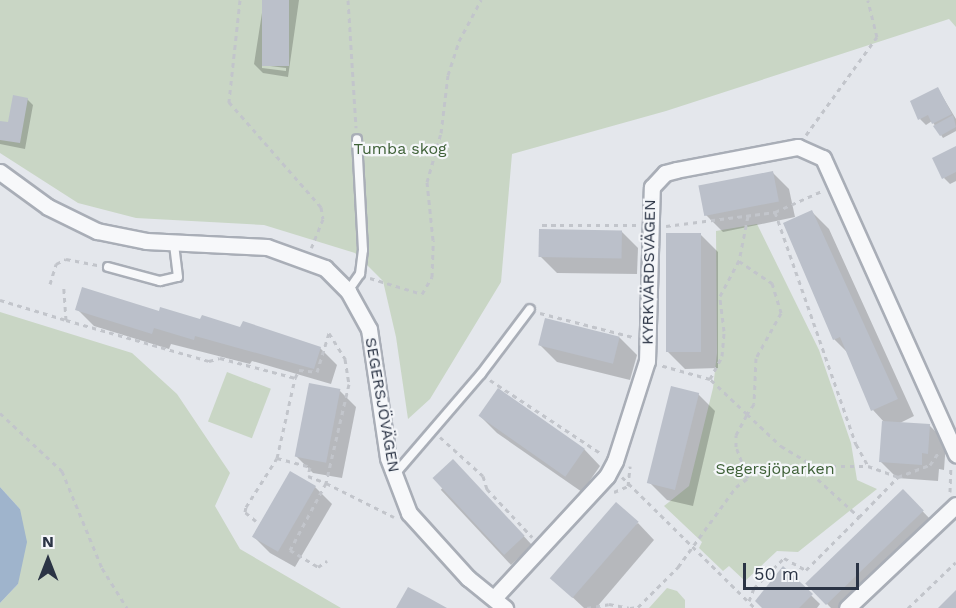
<!DOCTYPE html>
<meta charset="utf-8">
<style>
body{margin:0}
#map{position:relative;width:956px;height:608px;overflow:hidden;background:#e4e7ec;font-family:"Work Sans",sans-serif}
div>[style]{position:absolute}
.green>*{inset:0;background:#c9d6c5;transform-origin:0 0}
.water>*{inset:0;background:#9fb4cc}
.shadow>*{inset:0;background:#0003;transform-origin:0 0}
.building>*{inset:0;background:#bbc0ca;transform-origin:0 0}
.path>*{height:3px;margin-top:-1.5px;transform-origin:0;background:repeating-linear-gradient(90deg,#c2c5cb 0 4.5px,transparent 0 9px)}
.roads{filter:drop-shadow(2px 0 #a9aeb7) drop-shadow(-2px 0 #a9aeb7) drop-shadow(0 2px #a9aeb7) drop-shadow(0 -2px #a9aeb7)}
.service>*{height:8px;margin:-4px;padding:0 4px;transform-origin:4px;border-radius:4px;background:#f7f8fa}
.minor>*{height:15px;margin:-7.5px;padding:0 7.5px;transform-origin:7.5px;border-radius:7.5px;background:#f7f8fa}
span{translate:-50% -50%;white-space:nowrap;text-align:center;line-height:1.15;-webkit-text-stroke:4.5px #f4f6f9;paint-order:stroke}
.park-label{font-size:16px;color:#3f6138}
.street-label{font-size:16px;color:#2b3445}
.north{position:absolute;left:18px;top:530px;width:60px;height:60px;-webkit-text-stroke:4px #f4f6f9;paint-order:stroke;rotate:0deg;font-size:16px;font-weight:700;line-height:24px;text-align:center;color:#2b3445}
.north::after{content:'';display:block;margin:auto;width:21px;height:27px;background:#2b3445;clip-path:polygon(50% 0,100% 100%,50% 72%,0 100%)}
.scale{position:absolute;left:743px;top:563px;width:116px;height:27px;box-sizing:border-box;border:3px solid #2b3445;border-top:0;padding-left:8px;font-size:18px;line-height:21px;white-space:nowrap;color:#2b3445;-webkit-text-stroke:4px #f4f6f9;paint-order:stroke}
</style>
<div id="map">
<div class="green">
<i style="clip-path:polygon(0 0,956px 0,956px 27px,949px 19px,666px 111px,512px 154px,501px 282px,430px 399px,408px 419px,396px 337px,383px 281px,355px 253px,264px 225px,136px 218px,78px 203px,0 153px)"></i>
<i style="clip-path:polygon(757px 224px,819px 350px,851px 443px,857px 480px,877px 489px,798px 552px,777px 551px,745px 581px,729px 566px,723px 571px,699px 548px,702px 542px,664px 506px,689px 486px,713px 388px,717px 353px,716px 231px)"></i>
<i style="clip-path:polygon(0 312px,132px 353px,177px 394px,230px 473px,215px 506px,240px 549px,341px 608px,0 608px,0 603px,18px 584px,20px 509px,0 487px)"></i>
<i style="left:227px;top:372px;width:47px;height:53px;rotate:21deg"></i>
<i style="clip-path:polygon(667px 588px,677px 591px,685px 600px,685px 608px,649px 608px)"></i>
</div>
<div class="water">
<i style="clip-path:polygon(0 487px,20px 509px,27px 542px,18px 584px,0 603px)"></i>
</div>
<div class="shadow">
<i style="clip-path:polygon(evenodd,264px 0,299px 0,288px 77px,263px 73px,254px 64px,264px 0,262px 65px,286px 68px,286px 71px,262px 68px,262px 65px)"></i>
<i style="clip-path:polygon(938px 89px,956px 119px,956px 131px,943px 138px,932px 121px,926px 125px,920px 119px)"></i>
<i style="clip-path:polygon(27px 99px,33px 105px,25px 149px,0 144px,0 122px,9px 124px)"></i>
<i style="clip-path:polygon(956px 148px,956px 181px,950px 184px,944px 178px)"></i>
<i style="clip-path:polygon(772px 172px,789px 189px,795px 217px,723px 232px,706px 215px)"></i>
<i style="clip-path:polygon(812px 212px,829px 229px,914px 416px,898px 424px,929px 425px,946px 442px,944px 470px,939px 469px,938px 481px,897px 478px,880px 461px,884px 422px,873px 410px,848px 353px,834px 339px)"></i>
<i style="clip-path:polygon(621px 231px,638px 248px,637px 274px,557px 273px,540px 256px)"></i>
<i style="clip-path:polygon(701px 235px,718px 252px,718px 368px,685px 369px,668px 352px)"></i>
<i style="clip-path:polygon(77px 309px,160px 313px,201px 320px,320px 348px,337px 365px,331px 384px,252px 361px,250px 364px,171px 344px,169px 349px,94px 326px)"></i>
<i style="clip-path:polygon(546px 320px,620px 338px,637px 355px,630px 380px,557px 362px,540px 345px)"></i>
<i style="clip-path:polygon(339px 390px,356px 407px,342px 478px,313px 473px,296px 456px)"></i>
<i style="clip-path:polygon(698px 394px,715px 411px,693px 506px,667px 500px,650px 483px)"></i>
<i style="clip-path:polygon(480px 416px,584px 449px,600px 466px,582px 492px,497px 433px)"></i>
<i style="left:462px;top:470px;width:103px;height:29px;rotate:47deg"></i>
<i style="clip-path:polygon(290px 473px,315px 487px,332px 504px,295px 567px,270px 553px,253px 536px)"></i>
<i style="clip-path:polygon(903px 491px,932px 521px,843px 608px,831px 608px,808px 584px)"></i>
<i style="clip-path:polygon(638px 523px,654px 540px,596px 608px,584px 608px,553px 579px)"></i>
<i style="clip-path:polygon(784px 569px,820px 604px,817px 608px,764px 608px)"></i>
</div>
<div class="building">
<i style="left:262px;top:0;width:27px;height:66px"></i>
<i style="clip-path:polygon(938px 87px,952px 114px,932px 124px,928px 115px,918px 120px,910px 101px)"></i>
<i style="clip-path:polygon(13px 95px,28px 98px,20px 143px,0 140px,0 121px,8px 122px)"></i>
<i style="clip-path:polygon(953px 115px,956px 127px,940px 136px,933px 126px)"></i>
<i style="clip-path:polygon(956px 146px,956px 172px,942px 179px,932px 158px)"></i>
<i style="left:773px;top:171px;width:31px;height:76px;rotate:79deg"></i>
<i style="clip-path:polygon(812px 210px,898px 399px,871px 411px,840px 337px,833px 340px,783px 223px)"></i>
<i style="left:539px;top:229px;width:83px;height:28px;rotate:1deg"></i>
<i style="left:701px;top:233px;width:119px;height:35px;rotate:90deg"></i>
<i style="clip-path:polygon(82px 287px,159px 311px,160px 307px,200px 319px,202px 315px,240px 327px,243px 321px,321px 347px,314px 369px,195px 336px,194px 340px,154px 328px,152px 334px,75px 310px)"></i>
<i style="left:545px;top:318px;width:77px;height:28px;rotate:14deg"></i>
<i style="left:309px;top:383px;width:32px;height:75px;rotate:11deg"></i>
<i style="left:671px;top:386px;width:29px;height:100px;rotate:14deg"></i>
<i style="left:498px;top:388px;width:106px;height:34px;rotate:35deg"></i>
<i style="clip-path:polygon(882px 421px,930px 424px,928px 454px,922px 453px,922px 465px,879px 462px)"></i>
<i style="left:453px;top:459px;width:105px;height:28px;rotate:47deg"></i>
<i style="left:290px;top:471px;width:30px;height:76px;rotate:30deg"></i>
<i style="left:903px;top:489px;width:30px;height:136px;rotate:46deg"></i>
<i style="left:616px;top:502px;width:30px;height:101px;rotate:41deg"></i>
<i style="clip-path:polygon(783px 566px,813px 594px,799px 608px,762px 608px,755px 601px)"></i>
<i style="clip-path:polygon(408px 587px,429px 598px,447px 608px,396px 608px)"></i>
<i style="clip-path:polygon(956px 590px,956px 608px,938px 608px)"></i>
</div>
<div class="path">
<i style="left:240px;top:0;width:103px;rotate:96.2deg"></i>
<i style="left:229px;top:102px;width:140px;rotate:48.8deg"></i>
<i style="left:321px;top:207px;width:12px;rotate:81deg"></i>
<i style="left:323px;top:219px;width:31px;rotate:112deg"></i>
<i style="left:348px;top:0;width:128px;rotate:86.4deg"></i>
<i style="left:806px;top:135px;width:121px;rotate:-54.1deg"></i>
<i style="left:877px;top:37px;width:38px;rotate:-104deg"></i>
<i style="left:775px;top:212px;width:246px;rotate:70.8deg"></i>
<i style="left:856px;top:444px;width:25px;rotate:61deg"></i>
<i style="left:868px;top:466px;width:32px;rotate:20deg"></i>
<i style="left:898px;top:477px;width:34px;rotate:-21deg"></i>
<i style="left:930px;top:465px;width:18px;rotate:-56deg"></i>
<i style="left:748px;top:216px;width:46px;rotate:101.3deg"></i>
<i style="left:739px;top:261px;width:40px;rotate:34deg"></i>
<i style="left:772px;top:283px;width:31px;rotate:73deg"></i>
<i style="left:781px;top:313px;width:51px;rotate:119.1deg"></i>
<i style="left:756px;top:358px;width:46px;rotate:92.5deg"></i>
<i style="left:754px;top:404px;width:12px;rotate:125deg"></i>
<i style="left:747px;top:414px;width:47px;rotate:43.3deg"></i>
<i style="left:781px;top:446px;width:39px;rotate:31deg"></i>
<i style="left:814px;top:466px;width:8px;rotate:113deg"></i>
<i style="left:811px;top:473px;width:65px;rotate:42.5deg"></i>
<i style="left:859px;top:517px;width:56px;rotate:-45.7deg"></i>
<i style="left:542px;top:225px;width:94px"></i>
<i style="left:666px;top:226px;width:110px;rotate:-7.3deg"></i>
<i style="left:775px;top:212px;width:51px;rotate:-24.1deg"></i>
<i style="left:370px;top:278px;width:54px;rotate:17.1deg"></i>
<i style="left:422px;top:294px;width:20px;rotate:-60deg"></i>
<i style="left:432px;top:277px;width:37px;rotate:-88deg"></i>
<i style="left:433px;top:240px;width:58px;rotate:-95.9deg"></i>
<i style="left:427px;top:182px;width:51px;rotate:-74.1deg"></i>
<i style="left:441px;top:133px;width:58px;rotate:-83.1deg"></i>
<i style="left:448px;top:75px;width:36px;rotate:-72deg"></i>
<i style="left:459px;top:41px;width:47px;rotate:-61.8deg"></i>
<i style="left:50px;top:284px;width:21px;rotate:-73deg"></i>
<i style="left:56px;top:264px;width:11px;rotate:-27deg"></i>
<i style="left:66px;top:259px;width:33px;rotate:11deg"></i>
<i style="left:0;top:300px;width:69px;rotate:16.9deg"></i>
<i style="left:66px;top:320px;width:32px;rotate:-94deg"></i>
<i style="left:540px;top:313px;width:96px;rotate:14.5deg"></i>
<i style="left:66px;top:320px;width:149px;rotate:16deg"></i>
<i style="left:209px;top:361px;width:11px;rotate:-15deg"></i>
<i style="left:220px;top:358px;width:78px;rotate:14.9deg"></i>
<i style="left:295px;top:378px;width:9px;rotate:-63deg"></i>
<i style="left:299px;top:370px;width:18px;rotate:6deg"></i>
<i style="left:317px;top:372px;width:41px;rotate:-72.9deg"></i>
<i style="left:329px;top:333px;width:31px;rotate:58deg"></i>
<i style="left:345px;top:359px;width:25px;rotate:81deg"></i>
<i style="left:349px;top:384px;width:102px;rotate:103.1deg"></i>
<i style="left:326px;top:483px;width:76px;rotate:26.6deg"></i>
<i style="left:710px;top:379px;width:26px;rotate:-62deg"></i>
<i style="left:722px;top:356px;width:25px;rotate:-85deg"></i>
<i style="left:724px;top:331px;width:35px;rotate:-97deg"></i>
<i style="left:720px;top:296px;width:40px;rotate:-62deg"></i>
<i style="left:490px;top:380px;width:134px;rotate:33.5deg"></i>
<i style="left:0;top:413px;width:85px;rotate:43.1deg"></i>
<i style="left:62px;top:471px;width:105px;rotate:67.6deg"></i>
<i style="left:102px;top:568px;width:47px;rotate:58deg"></i>
<i style="left:440px;top:437px;width:58px;rotate:42.2deg"></i>
<i style="left:483px;top:476px;width:14px;rotate:73deg"></i>
<i style="left:487px;top:489px;width:66px;rotate:46.8deg"></i>
<i style="left:277px;top:458px;width:34px;rotate:15deg"></i>
<i style="left:310px;top:467px;width:9px;rotate:103deg"></i>
<i style="left:308px;top:476px;width:19px;rotate:21deg"></i>
<i style="left:326px;top:483px;width:76px;rotate:118.2deg"></i>
<i style="left:290px;top:550px;width:33px;rotate:31deg"></i>
<i style="left:318px;top:567px;width:11px;rotate:-34deg"></i>
<i style="left:814px;top:466px;width:54px"></i>
<i style="left:622px;top:477px;width:187px;rotate:44.6deg"></i>
<i style="left:614px;top:492px;width:15px;rotate:-23deg"></i>
<i style="left:628px;top:486px;width:20px;rotate:-84deg"></i>
<i style="left:950px;top:492px;width:26px;rotate:-88deg"></i>
<i style="left:256px;top:521px;width:14px;rotate:-141deg"></i>
<i style="left:245px;top:512px;width:5px;rotate:-79deg"></i>
<i style="left:246px;top:507px;width:58px;rotate:-57.7deg"></i>
<i style="left:277px;top:458px;width:82px;rotate:-77.3deg"></i>
<i style="left:749px;top:601px;width:14px;rotate:-69deg"></i>
<i style="left:754px;top:588px;width:42px;rotate:-45deg"></i>
<i style="left:784px;top:558px;width:25px;rotate:29deg"></i>
<i style="left:806px;top:570px;width:75px;rotate:-45deg"></i>
<i style="left:587px;top:608px;width:22px;rotate:-10deg"></i>
<i style="left:609px;top:604px;width:20px;rotate:11deg"></i>
<i style="left:630px;top:608px;width:8px;rotate:-7deg"></i>
<i style="left:638px;top:607px;width:57px;rotate:-45deg"></i>
<i style="left:678px;top:567px;width:99px;rotate:-54.1deg"></i>
<i style="left:736px;top:487px;width:15px;rotate:-37deg"></i>
<i style="left:748px;top:478px;width:33px;rotate:-111deg"></i>
<i style="left:736px;top:447px;width:12px;rotate:-90deg"></i>
<i style="left:736px;top:435px;width:24px;rotate:-62deg"></i>
<i style="left:747px;top:414px;width:51px;rotate:-136.6deg"></i>
<i style="left:710px;top:379px;width:52px;rotate:-164.4deg"></i>
<i style="left:908px;top:608px;width:66px;rotate:-43.8deg"></i>
</div>
<div class="roads">
<div class="service">
<i style="left:108px;top:267px;width:54px;rotate:15.1deg"></i>
<i style="left:160px;top:281px;width:18px;rotate:-13deg"></i>
<i style="left:178px;top:277px;width:35px;rotate:-97deg"></i>
<i style="left:348px;top:291px;width:21px;rotate:-55deg"></i>
<i style="left:360px;top:274px;width:24px;rotate:-83deg"></i>
<i style="left:363px;top:250px;width:111px;rotate:-93.1deg"></i>
<i style="left:394px;top:475px;width:133px;rotate:-49.3deg"></i>
<i style="left:481px;top:374px;width:81px;rotate:-53deg"></i>
</div>
<div class="minor">
<i style="left:0;top:172px;width:59px;rotate:36.1deg"></i>
<i style="left:48px;top:207px;width:55px;rotate:26.1deg"></i>
<i style="left:97px;top:231px;width:50px;rotate:11.5deg"></i>
<i style="left:146px;top:241px;width:121px;rotate:2.8deg"></i>
<i style="left:267px;top:247px;width:62px;rotate:19.9deg"></i>
<i style="left:325px;top:268px;width:33px;rotate:45deg"></i>
<i style="left:348px;top:291px;width:43px;rotate:61.1deg"></i>
<i style="left:369px;top:329px;width:130px;rotate:81.6deg"></i>
<i style="left:388px;top:458px;width:59px;rotate:69.1deg"></i>
<i style="left:409px;top:513px;width:88px;rotate:47.8deg"></i>
<i style="left:468px;top:578px;width:48px;rotate:39deg"></i>
<i style="left:494px;top:598px;width:166px;rotate:-47.2deg"></i>
<i style="left:607px;top:476px;width:17px;rotate:-62deg"></i>
<i style="left:615px;top:461px;width:105px;rotate:-72.3deg"></i>
<i style="left:647px;top:361px;width:174px;rotate:-88.4deg"></i>
<i style="left:652px;top:187px;width:19px;rotate:-47deg"></i>
<i style="left:665px;top:173px;width:11px;rotate:-15deg"></i>
<i style="left:676px;top:170px;width:124px;rotate:-10.7deg"></i>
<i style="left:798px;top:147px;width:27px;rotate:24deg"></i>
<i style="left:823px;top:158px;width:325px;rotate:65.8deg"></i>
<i style="left:847px;top:608px;width:150px;rotate:-43.4deg"></i>
</div>
</div>
<div class="park-label">
<span style="left:400px;top:149px">Tumba skog</span>
<span style="left:775px;top:469px">Segersjöparken</span>
</div>
<div class="street-label">
<span style="left:649px;top:272px;rotate:-89deg">KYRKVÄRDSVÄGEN</span>
<span style="left:382px;top:405px;rotate:80deg">SEGERSJÖVÄGEN</span>
</div>
<div class="north">N</div>
<div class="scale">50 m</div>
</div>
